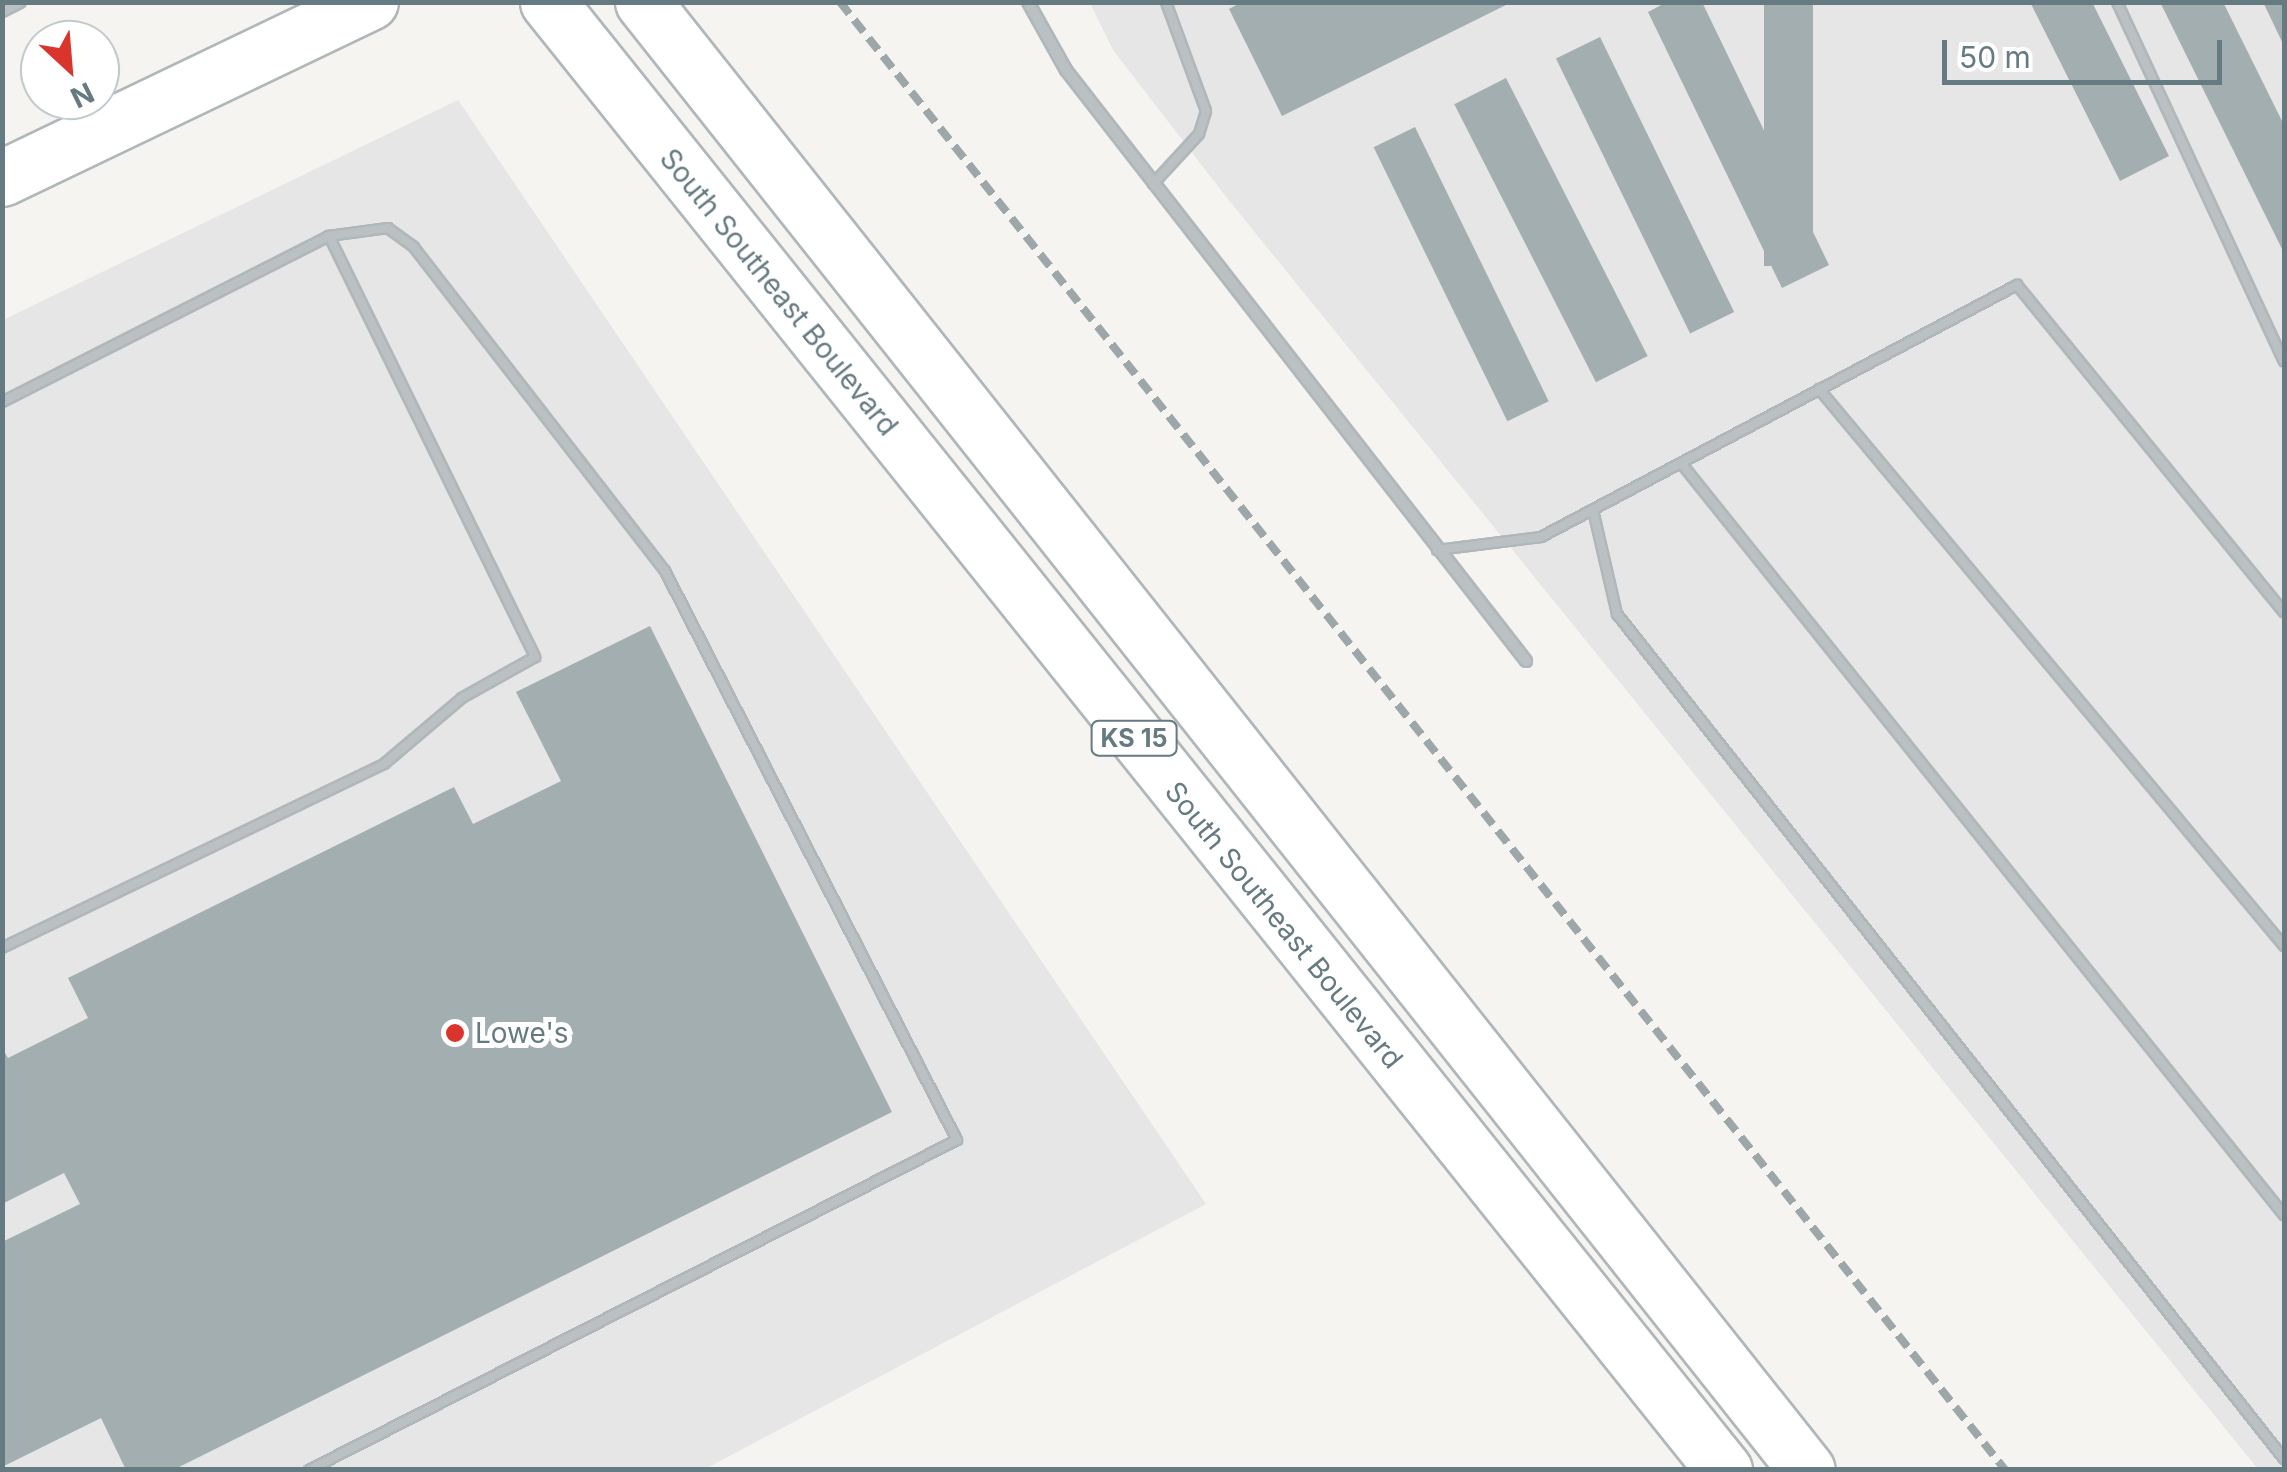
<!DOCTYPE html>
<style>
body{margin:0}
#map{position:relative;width:2287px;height:1472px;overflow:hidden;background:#f5f4f1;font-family:Inter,sans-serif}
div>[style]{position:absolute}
.built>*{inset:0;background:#e5e6e5}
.building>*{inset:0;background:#a3aeb1;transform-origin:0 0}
.roads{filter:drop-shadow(2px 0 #b0b7ba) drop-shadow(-2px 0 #b0b7ba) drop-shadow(0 2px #b0b7ba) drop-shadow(0 -2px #b0b7ba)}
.lane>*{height:8px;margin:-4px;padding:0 4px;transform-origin:4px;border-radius:4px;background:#bbc1c3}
.street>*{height:10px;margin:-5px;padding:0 5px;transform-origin:5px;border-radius:5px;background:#bbc1c3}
.secondary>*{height:55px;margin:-27.5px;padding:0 27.5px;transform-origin:27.5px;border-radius:27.5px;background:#fff}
.primary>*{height:55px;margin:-27.5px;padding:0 27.5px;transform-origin:27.5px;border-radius:27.5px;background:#fff}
.rail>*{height:8px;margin-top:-4px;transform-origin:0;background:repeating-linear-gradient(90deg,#9da6a9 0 15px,transparent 0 23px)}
.dots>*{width:28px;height:28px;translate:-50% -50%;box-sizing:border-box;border:5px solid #fff;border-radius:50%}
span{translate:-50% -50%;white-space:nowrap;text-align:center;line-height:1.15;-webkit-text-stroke:10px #fff;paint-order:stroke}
.shield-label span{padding:2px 8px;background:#fff;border:2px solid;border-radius:8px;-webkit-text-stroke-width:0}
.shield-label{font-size:25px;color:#657a81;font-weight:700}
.street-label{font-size:28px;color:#657a81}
.poi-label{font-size:28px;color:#657a81}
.left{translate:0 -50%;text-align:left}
.frame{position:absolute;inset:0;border:5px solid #657a81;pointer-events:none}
.north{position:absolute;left:20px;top:20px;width:100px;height:100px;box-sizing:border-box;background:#fff;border:2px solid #c1cacd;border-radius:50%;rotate:154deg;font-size:28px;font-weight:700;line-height:40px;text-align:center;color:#657a81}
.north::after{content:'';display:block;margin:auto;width:35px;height:45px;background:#da352c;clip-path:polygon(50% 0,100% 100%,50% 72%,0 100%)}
.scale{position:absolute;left:1942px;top:40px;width:280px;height:45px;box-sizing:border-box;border:5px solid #657a81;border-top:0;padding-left:12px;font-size:30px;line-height:35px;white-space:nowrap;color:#657a81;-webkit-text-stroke:8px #fff;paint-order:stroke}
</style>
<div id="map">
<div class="built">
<i style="clip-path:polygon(1090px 3px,2284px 3px,2284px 1469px,2258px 1469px,1227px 198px,1113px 50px)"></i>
<i style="clip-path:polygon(458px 100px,1206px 1204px,705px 1469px,3px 1470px,3px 320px)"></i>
</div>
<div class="building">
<i style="clip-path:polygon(1242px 2px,1512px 2px,1282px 116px,1229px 9px)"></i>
<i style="clip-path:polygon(1667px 2px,1702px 2px,1829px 265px,1782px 288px,1648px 12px)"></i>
<i style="left:1764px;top:2px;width:49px;height:264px"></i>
<i style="clip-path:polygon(2030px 2px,2092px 2px,2169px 156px,2120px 181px)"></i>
<i style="clip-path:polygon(2160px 2px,2223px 2px,2284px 125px,2284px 253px)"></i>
<i style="clip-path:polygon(2263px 2px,2284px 2px,2284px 46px)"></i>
<i style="left:1600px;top:37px;width:306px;height:49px;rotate:64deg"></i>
<i style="left:1506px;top:78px;width:312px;height:58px;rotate:63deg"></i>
<i style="left:1415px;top:127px;width:305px;height:46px;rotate:64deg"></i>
<i style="clip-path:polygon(650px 626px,892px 1112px,173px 1470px,126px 1470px,101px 1418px,2px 1467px,2px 1242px,80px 1204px,64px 1173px,2px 1204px,2px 1048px,8px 1058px,88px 1018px,68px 978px,454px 787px,473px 824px,561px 781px,516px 692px)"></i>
</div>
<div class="roads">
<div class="lane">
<i style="left:2117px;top:2px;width:396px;rotate:65.1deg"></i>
<i style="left:1153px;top:184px;width:68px;rotate:-47.4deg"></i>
<i style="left:1199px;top:134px;width:24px;rotate:-73deg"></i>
<i style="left:1206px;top:111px;width:116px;rotate:-110.2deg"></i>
<i style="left:1819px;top:389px;width:726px;rotate:50.14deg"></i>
<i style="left:2px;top:402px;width:367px;rotate:-26.9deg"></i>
<i style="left:329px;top:236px;width:469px;rotate:63.9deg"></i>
<i style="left:535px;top:657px;width:84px;rotate:150.7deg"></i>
<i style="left:462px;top:698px;width:102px;rotate:139.8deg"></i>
<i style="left:384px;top:764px;width:424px;rotate:154.3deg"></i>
<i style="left:1681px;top:463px;width:964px;rotate:51.28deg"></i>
<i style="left:1593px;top:510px;width:107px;rotate:77deg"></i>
<i style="left:1617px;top:614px;width:1077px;rotate:51.71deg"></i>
<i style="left:1437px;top:550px;width:105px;rotate:-7.1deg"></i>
<i style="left:1541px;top:537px;width:539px;rotate:-27.9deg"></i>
<i style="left:2017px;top:285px;width:422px;rotate:50.8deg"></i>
<i style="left:309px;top:1470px;width:727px;rotate:-26.99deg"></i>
<i style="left:957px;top:1140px;width:640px;rotate:-117.17deg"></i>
<i style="left:665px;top:571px;width:410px;rotate:-127.8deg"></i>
<i style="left:414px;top:247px;width:32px;rotate:-144deg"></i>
<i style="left:388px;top:228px;width:60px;rotate:172.3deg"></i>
</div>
<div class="street">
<i style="left:1028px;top:2px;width:78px;rotate:60.8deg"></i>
<i style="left:1066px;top:70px;width:749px;rotate:52.1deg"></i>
<i style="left:2px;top:11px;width:20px;rotate:-27deg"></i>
</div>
<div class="secondary">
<i style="left:2px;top:178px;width:408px;rotate:-25.6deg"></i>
</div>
<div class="primary">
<i style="left:548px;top:2px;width:1881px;rotate:51.3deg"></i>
<i style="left:643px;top:2px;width:1873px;rotate:51.59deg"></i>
</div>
</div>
<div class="rail">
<i style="left:840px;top:2px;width:1874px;rotate:51.56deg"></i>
</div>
<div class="dots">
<i style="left:455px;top:1033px;background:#da352c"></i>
</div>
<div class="shield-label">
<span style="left:1134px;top:738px">KS 15</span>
</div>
<div class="street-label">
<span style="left:779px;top:292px;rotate:51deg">South Southeast Boulevard</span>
<span style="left:1284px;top:925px;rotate:51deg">South Southeast Boulevard</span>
</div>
<div class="poi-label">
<span class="left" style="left:475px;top:1033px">Lowe's</span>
</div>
<div class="frame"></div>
<div class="north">N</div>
<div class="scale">50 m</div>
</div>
